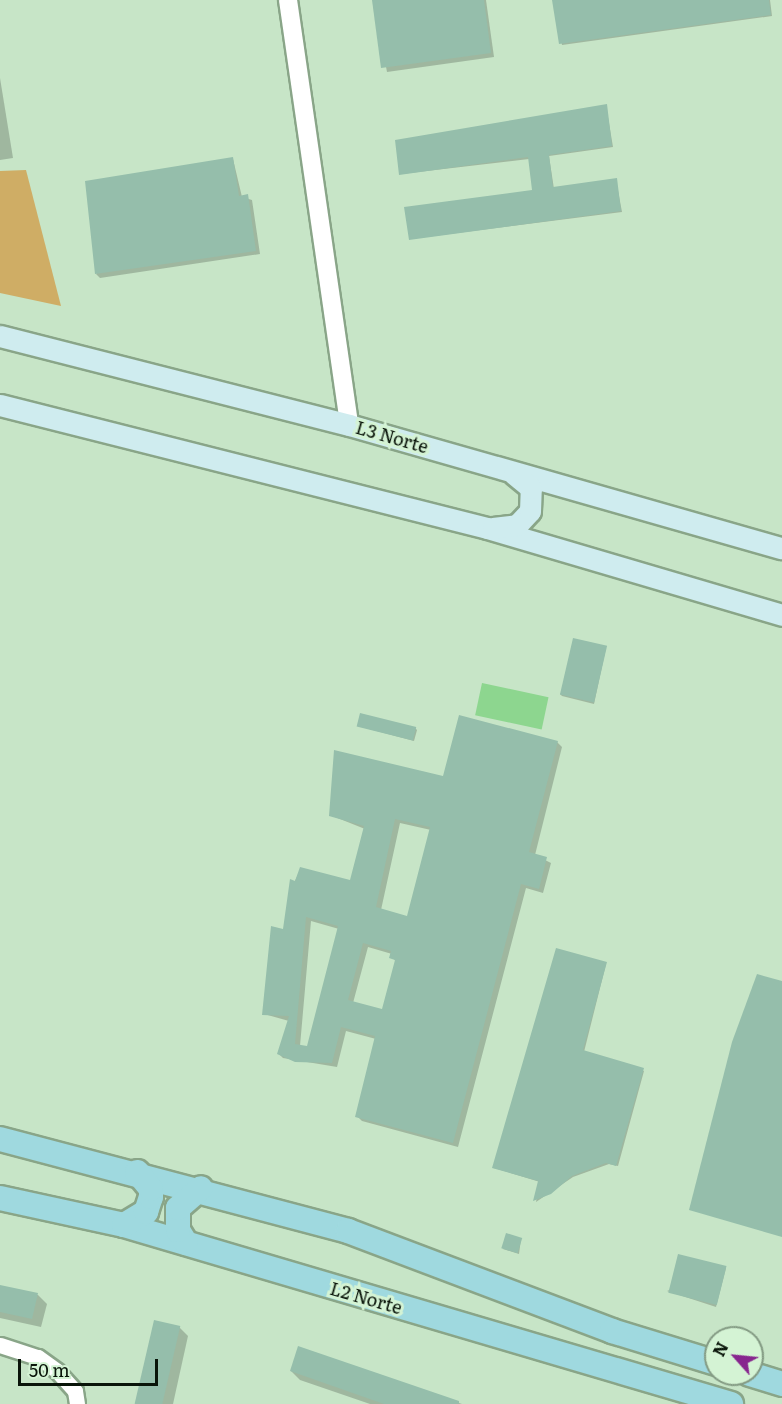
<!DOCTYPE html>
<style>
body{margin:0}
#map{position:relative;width:782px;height:1404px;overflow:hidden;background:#c7e5c7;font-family:Literata,serif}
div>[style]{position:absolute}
.green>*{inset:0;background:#cfad65}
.water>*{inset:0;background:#8dd68f;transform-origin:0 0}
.shadow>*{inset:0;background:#0003}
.building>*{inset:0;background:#95beab;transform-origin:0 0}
.roads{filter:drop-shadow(2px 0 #89a588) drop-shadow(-2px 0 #89a588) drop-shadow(0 2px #89a588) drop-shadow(0 -2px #89a588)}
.minor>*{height:15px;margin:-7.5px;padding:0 7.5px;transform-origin:7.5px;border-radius:7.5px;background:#fff}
.tertiary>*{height:18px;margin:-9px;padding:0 9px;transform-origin:9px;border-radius:9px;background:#fff}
.secondary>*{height:21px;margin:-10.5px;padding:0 10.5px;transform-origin:10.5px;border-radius:10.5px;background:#cfecef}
.primary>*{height:24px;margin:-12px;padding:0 12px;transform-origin:12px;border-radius:12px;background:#9fd9df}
span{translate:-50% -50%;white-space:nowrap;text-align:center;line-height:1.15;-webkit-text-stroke:6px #d4f3d4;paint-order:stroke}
.street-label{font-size:18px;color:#091409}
.north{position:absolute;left:704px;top:1326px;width:60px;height:60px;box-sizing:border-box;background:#d4f3d4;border:2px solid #839a83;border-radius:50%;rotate:297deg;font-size:16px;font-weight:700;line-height:24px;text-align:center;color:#091409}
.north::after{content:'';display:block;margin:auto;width:21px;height:27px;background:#87258e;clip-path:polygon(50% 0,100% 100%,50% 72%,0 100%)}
.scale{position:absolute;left:18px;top:1359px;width:140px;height:27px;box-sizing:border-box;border:3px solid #091409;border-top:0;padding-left:8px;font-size:18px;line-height:21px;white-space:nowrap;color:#091409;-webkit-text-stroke:4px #d4f3d4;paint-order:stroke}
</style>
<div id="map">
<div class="green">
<i style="clip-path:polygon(26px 170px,61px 306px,0 293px,0 171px)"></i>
</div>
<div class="water">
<i style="left:482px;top:683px;width:68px;height:33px;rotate:12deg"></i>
</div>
<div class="shadow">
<i style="clip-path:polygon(373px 0,486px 0,494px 57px,387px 72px)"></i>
<i style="clip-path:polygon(554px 0,770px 0,772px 16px,562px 45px)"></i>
<i style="clip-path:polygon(0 78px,13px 158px,0 160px)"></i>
<i style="clip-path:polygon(606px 105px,613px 147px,549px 156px,554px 189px,616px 180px,622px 212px,410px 239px,534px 191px,529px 159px,401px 174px)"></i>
<i style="clip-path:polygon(233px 159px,242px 197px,252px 200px,260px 254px,100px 278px,96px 274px)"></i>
<i style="clip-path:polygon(606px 648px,594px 704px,562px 696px,560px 694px)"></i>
<i style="clip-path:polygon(358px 726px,415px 728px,417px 730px,414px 741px)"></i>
<i style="clip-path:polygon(evenodd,557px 742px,562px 747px,535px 855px,551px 863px,543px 893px,526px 888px,458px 1147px,362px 1121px,357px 1116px,376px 1039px,346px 1031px,337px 1067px,283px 1058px,278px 1053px,289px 1021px,264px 1014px,292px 901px,288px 896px,301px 868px,351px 882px,365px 829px,330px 815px,557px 742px,400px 823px,431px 830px,408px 918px,381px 910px,400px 823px,557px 742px,311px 921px,339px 929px,308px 1048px,300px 1046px,311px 921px,557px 742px,368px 947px,392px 954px,396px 963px,384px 1011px,353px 1003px,368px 947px)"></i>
<i style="clip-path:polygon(606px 964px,584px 1052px,644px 1071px,618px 1166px,609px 1164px,573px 1177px,536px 1202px,540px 1182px,494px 1168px)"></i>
<i style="clip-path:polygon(521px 1239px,519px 1254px,503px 1249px)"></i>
<i style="clip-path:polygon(726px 1268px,716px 1307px,667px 1291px)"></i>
<i style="clip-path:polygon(0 1286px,38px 1295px,47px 1304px,41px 1327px,0 1318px)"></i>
<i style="clip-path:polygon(179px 1327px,188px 1336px,173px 1404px,136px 1404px)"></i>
<i style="clip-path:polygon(299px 1348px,462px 1404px,370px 1404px,300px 1380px,291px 1371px)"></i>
</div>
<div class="building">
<i style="clip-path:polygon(372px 0,484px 0,491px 53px,381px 68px)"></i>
<i style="clip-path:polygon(552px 0,769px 0,771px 15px,559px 44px)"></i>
<i style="clip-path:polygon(607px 104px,612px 146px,549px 155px,553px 187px,617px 178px,621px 211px,409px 240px,404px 207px,532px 190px,528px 157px,399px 175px,395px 140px)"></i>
<i style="clip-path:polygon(233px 157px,239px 196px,248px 194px,256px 251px,95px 274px,85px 181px)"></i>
<i style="left:573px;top:638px;width:35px;height:58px;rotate:13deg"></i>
<i style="left:360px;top:713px;width:58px;height:14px;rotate:14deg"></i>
<i style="clip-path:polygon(evenodd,459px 715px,558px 741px,529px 852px,547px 857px,539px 889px,521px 884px,453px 1143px,355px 1117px,375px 1036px,341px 1027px,332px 1063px,295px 1062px,277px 1054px,289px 1016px,262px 1015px,271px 926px,283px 929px,290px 879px,295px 881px,300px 867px,350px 880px,364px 826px,329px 816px,334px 750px,443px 776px,459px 715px,395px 819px,430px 827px,407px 916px,376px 907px,395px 819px,459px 715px,306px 917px,338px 926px,307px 1046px,295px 1044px,306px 917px,459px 715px,363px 943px,391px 951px,389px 958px,395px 960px,382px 1009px,348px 1000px,363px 943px)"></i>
<i style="clip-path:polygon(556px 948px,607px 962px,583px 1050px,644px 1068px,616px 1166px,606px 1163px,572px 1176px,551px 1194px,533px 1201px,538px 1181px,492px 1168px)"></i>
<i style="clip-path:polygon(757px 974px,782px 981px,782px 1237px,689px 1210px,732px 1042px)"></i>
<i style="left:506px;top:1233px;width:17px;height:16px;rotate:17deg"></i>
<i style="left:678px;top:1254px;width:50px;height:40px;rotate:14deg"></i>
<i style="clip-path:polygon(0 1285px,38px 1293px,32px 1319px,0 1312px)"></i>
<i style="left:154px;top:1320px;width:27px;height:86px;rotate:13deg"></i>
<i style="clip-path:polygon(298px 1346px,459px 1401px,459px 1404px,384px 1404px,290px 1371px)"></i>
</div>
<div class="roads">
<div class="minor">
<i style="left:0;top:1345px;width:40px;rotate:18deg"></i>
<i style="left:38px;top:1357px;width:24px;rotate:36deg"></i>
<i style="left:57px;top:1371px;width:27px;rotate:48deg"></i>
<i style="left:75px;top:1391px;width:13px;rotate:81deg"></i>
</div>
<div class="tertiary">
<i style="left:288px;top:0;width:429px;rotate:81.8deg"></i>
</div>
<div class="secondary">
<i style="left:0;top:336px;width:360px;rotate:14.3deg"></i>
<i style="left:349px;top:425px;width:450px;rotate:15.9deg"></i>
<i style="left:0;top:405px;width:502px;rotate:14.17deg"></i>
<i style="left:487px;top:528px;width:308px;rotate:16.4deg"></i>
<i style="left:493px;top:528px;width:24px;rotate:-7deg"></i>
<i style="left:517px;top:525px;width:19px;rotate:-47deg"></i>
<i style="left:530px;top:511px;width:23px;rotate:-88deg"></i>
<i style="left:531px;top:488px;width:22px;rotate:-141deg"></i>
</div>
<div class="primary">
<i style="left:0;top:1139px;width:360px;rotate:14.8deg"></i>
<i style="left:348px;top:1231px;width:282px;rotate:20.7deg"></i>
<i style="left:612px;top:1331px;width:109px;rotate:17.1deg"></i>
<i style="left:0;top:1198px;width:127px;rotate:12.3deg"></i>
<i style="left:124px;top:1225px;width:633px;rotate:16.43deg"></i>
<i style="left:124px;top:1225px;width:26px;rotate:-31deg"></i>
<i style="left:146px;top:1212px;width:16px;rotate:-72deg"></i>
<i style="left:151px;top:1197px;width:8px;rotate:-90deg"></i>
<i style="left:151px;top:1189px;width:22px;rotate:-129deg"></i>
<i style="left:186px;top:1243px;width:15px;rotate:-122deg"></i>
<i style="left:178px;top:1230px;width:22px;rotate:-90deg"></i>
<i style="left:178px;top:1208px;width:30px;rotate:-41deg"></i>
<i style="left:750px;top:1374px;width:34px;rotate:17deg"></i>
</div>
</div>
<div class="street-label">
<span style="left:392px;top:437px;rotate:16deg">L3 Norte</span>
<span style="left:366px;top:1298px;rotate:16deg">L2 Norte</span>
</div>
<div class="north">N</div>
<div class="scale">50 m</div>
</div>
